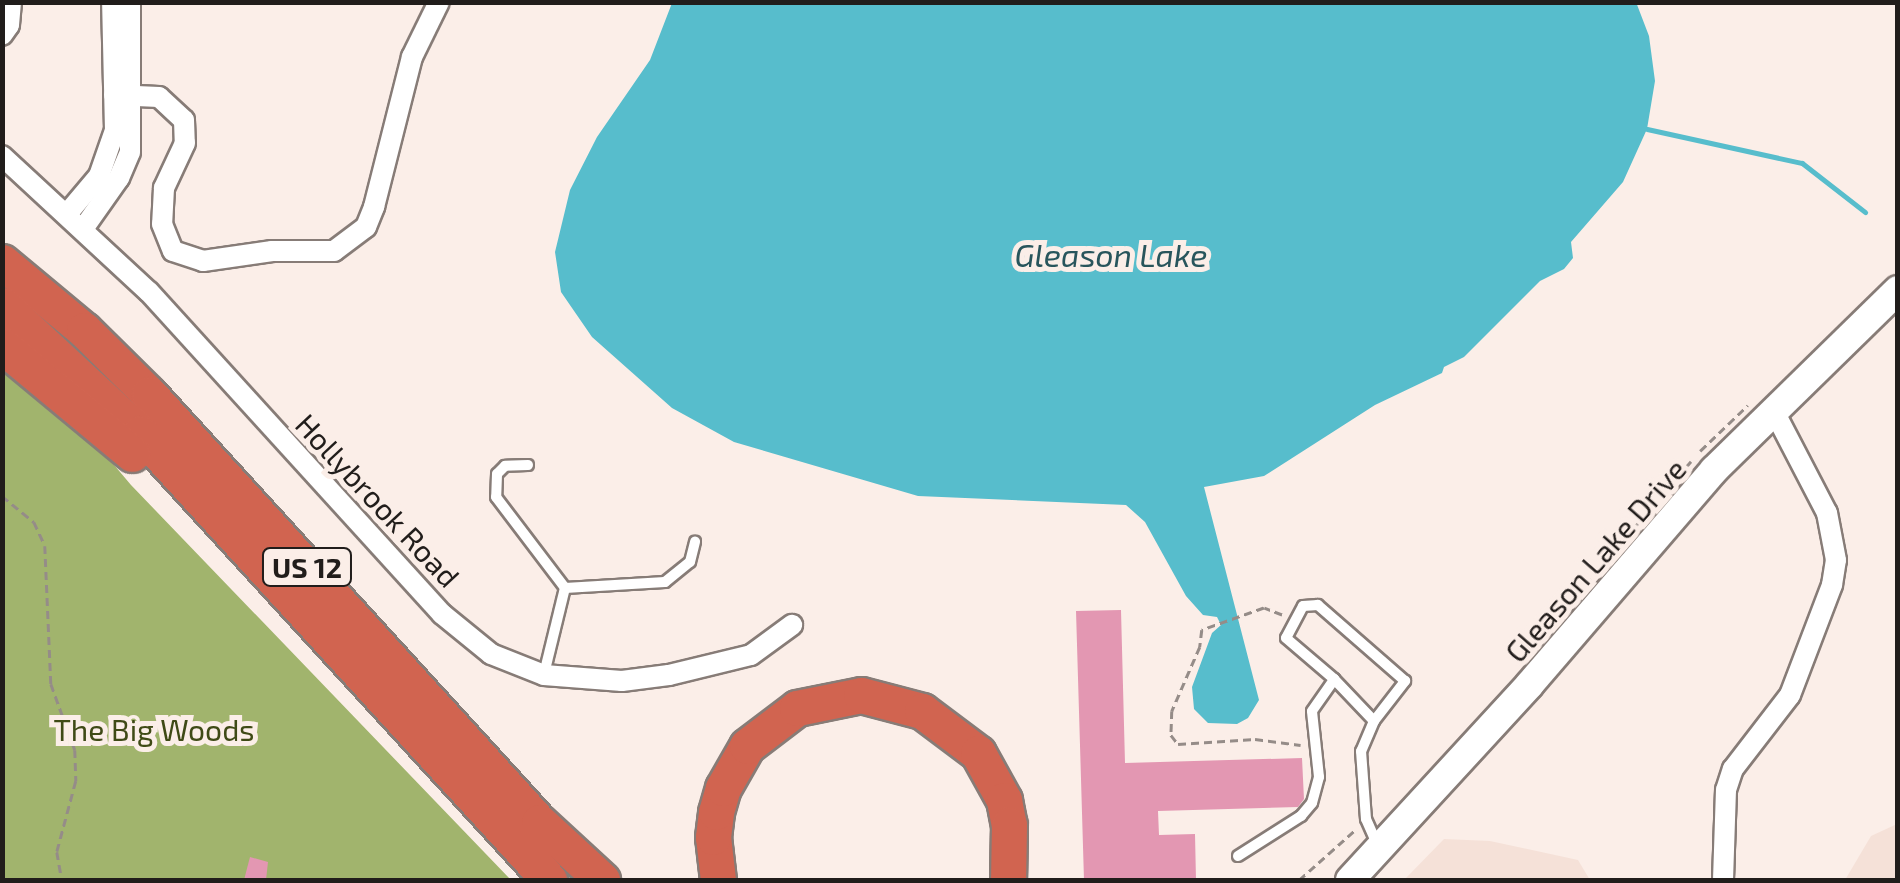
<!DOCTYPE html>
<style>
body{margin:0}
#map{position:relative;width:1900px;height:883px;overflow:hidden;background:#fbeee8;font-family:"Exo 2",sans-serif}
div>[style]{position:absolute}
.built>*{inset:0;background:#f5e1d8}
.forest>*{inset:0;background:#a1b46d}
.water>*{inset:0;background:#57bdcc}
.stream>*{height:5px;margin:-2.5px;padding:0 2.5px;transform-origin:2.5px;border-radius:2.5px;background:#57bdcc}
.building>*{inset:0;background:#e397b2}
.path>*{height:2.5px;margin-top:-1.25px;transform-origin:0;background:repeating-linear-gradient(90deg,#958c88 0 8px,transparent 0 13px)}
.roads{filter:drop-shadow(2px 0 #877c77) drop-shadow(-2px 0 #877c77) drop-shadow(0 2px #877c77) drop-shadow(0 -2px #877c77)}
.service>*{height:10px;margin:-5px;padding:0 5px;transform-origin:5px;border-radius:5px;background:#fff}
.minor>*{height:20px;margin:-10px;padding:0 10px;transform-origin:10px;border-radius:10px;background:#fff}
.secondary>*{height:28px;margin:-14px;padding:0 14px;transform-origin:14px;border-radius:14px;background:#fff}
.motorway>*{height:35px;margin:-17.5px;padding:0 17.5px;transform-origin:17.5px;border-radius:17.5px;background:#d16450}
span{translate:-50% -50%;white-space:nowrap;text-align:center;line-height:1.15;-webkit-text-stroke:10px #fbeee8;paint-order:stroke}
.shield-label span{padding:2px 8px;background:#fbeee8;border:2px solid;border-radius:8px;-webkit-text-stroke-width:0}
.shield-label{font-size:28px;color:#211d1b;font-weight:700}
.street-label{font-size:30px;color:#211d1b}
.park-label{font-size:30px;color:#3f4a16}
.water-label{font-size:32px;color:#28555c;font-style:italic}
.frame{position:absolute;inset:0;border:5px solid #211d1b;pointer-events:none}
</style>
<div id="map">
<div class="built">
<i style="clip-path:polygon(1897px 824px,1897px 880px,1845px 880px,1871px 836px)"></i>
<i style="clip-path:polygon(1444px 839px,1490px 841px,1578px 860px,1590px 880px,1404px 880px)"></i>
</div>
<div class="forest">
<i style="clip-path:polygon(2px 356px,82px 427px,131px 485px,511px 880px,3px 880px)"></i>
</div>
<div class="water">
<i style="clip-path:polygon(1636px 2px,1649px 36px,1655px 81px,1647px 129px,1623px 182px,1571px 242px,1573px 258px,1564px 269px,1540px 281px,1464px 357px,1444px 367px,1442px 373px,1375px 405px,1264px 476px,1204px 487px,1259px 700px,1248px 718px,1237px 724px,1208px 723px,1194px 709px,1192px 687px,1212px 633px,1221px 625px,1217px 617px,1203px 615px,1186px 596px,1145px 522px,1126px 505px,918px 496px,734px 442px,672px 408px,592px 337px,561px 292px,555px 252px,570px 190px,597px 137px,650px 60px,672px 3px)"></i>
</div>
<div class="stream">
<i style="left:1647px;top:129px;width:159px;rotate:12.4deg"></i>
<i style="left:1802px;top:163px;width:80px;rotate:37.9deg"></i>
</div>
<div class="building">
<i style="clip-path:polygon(1121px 610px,1125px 763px,1302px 758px,1304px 799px,1298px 807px,1158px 811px,1159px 835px,1195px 834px,1196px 880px,1084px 880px,1076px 611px)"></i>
<i style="clip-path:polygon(250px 857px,268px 862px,266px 880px,244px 880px)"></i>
</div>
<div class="path">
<i style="left:1700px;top:451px;width:66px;rotate:-43.8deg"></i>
<i style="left:2px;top:496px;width:41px;rotate:39.1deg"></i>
<i style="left:34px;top:522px;width:26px;rotate:65deg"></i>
<i style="left:45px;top:546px;width:138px;rotate:87.5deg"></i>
<i style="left:51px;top:684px;width:70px;rotate:70deg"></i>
<i style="left:75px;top:750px;width:31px;rotate:88deg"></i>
<i style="left:76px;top:781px;width:73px;rotate:105deg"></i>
<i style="left:57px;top:852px;width:28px;rotate:80deg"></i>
<i style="left:1560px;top:614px;width:201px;rotate:-49.4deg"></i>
<i style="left:1282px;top:615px;width:19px;rotate:-159deg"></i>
<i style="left:1264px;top:608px;width:66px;rotate:160.5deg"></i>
<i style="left:1202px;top:630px;width:17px;rotate:97deg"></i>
<i style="left:1200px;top:647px;width:70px;rotate:113.6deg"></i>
<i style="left:1172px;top:711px;width:24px;rotate:92deg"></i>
<i style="left:1171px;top:735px;width:11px;rotate:52deg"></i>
<i style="left:1178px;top:744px;width:77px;rotate:-3.7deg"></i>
<i style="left:1255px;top:739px;width:46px;rotate:7.4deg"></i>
<i style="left:1299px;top:880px;width:76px;rotate:-41.8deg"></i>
</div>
<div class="roads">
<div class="service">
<i style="left:528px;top:465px;width:23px;rotate:178deg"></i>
<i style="left:505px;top:466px;width:11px;rotate:135deg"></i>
<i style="left:497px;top:474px;width:23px;rotate:92deg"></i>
<i style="left:496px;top:497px;width:114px;rotate:52.8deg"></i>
<i style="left:565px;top:588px;width:100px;rotate:-3.4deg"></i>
<i style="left:665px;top:582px;width:32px;rotate:-39deg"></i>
<i style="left:690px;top:562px;width:21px;rotate:-76deg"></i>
<i style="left:544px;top:674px;width:89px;rotate:-76.3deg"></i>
<i style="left:1374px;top:721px;width:51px;rotate:-52.2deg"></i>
<i style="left:1405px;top:681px;width:116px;rotate:-138.9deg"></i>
<i style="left:1318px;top:605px;width:15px;rotate:176deg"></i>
<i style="left:1303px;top:606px;width:36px;rotate:118deg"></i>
<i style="left:1286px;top:638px;width:63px;rotate:40.5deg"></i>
<i style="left:1334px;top:679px;width:58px;rotate:46.4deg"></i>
<i style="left:1374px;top:721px;width:33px;rotate:113deg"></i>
<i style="left:1361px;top:751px;width:68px;rotate:85.8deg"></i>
<i style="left:1366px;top:819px;width:27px;rotate:66deg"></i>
<i style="left:1238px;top:856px;width:75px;rotate:-32.4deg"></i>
<i style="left:1301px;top:816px;width:17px;rotate:-50deg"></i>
<i style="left:1312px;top:803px;width:27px;rotate:-75deg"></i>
<i style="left:1319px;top:777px;width:66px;rotate:-96.1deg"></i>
<i style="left:1312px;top:711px;width:39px;rotate:-55deg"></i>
</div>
<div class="minor">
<i style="left:2px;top:35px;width:12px;rotate:-55deg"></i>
<i style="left:9px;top:25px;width:23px;rotate:-85deg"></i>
<i style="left:114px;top:95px;width:45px;rotate:2.5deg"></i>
<i style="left:159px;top:97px;width:34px;rotate:43deg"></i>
<i style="left:184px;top:120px;width:23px;rotate:88deg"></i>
<i style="left:185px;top:143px;width:50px;rotate:115deg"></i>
<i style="left:164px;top:188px;width:36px;rotate:93deg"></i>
<i style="left:162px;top:224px;width:29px;rotate:68deg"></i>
<i style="left:173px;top:251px;width:32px;rotate:18deg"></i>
<i style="left:203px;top:261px;width:70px;rotate:-8.2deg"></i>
<i style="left:272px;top:251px;width:62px"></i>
<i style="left:334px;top:251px;width:40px;rotate:-37deg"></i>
<i style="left:366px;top:227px;width:22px;rotate:-68deg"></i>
<i style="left:374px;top:207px;width:155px;rotate:-75.8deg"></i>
<i style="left:412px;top:57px;width:61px;rotate:-63.9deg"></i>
<i style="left:2px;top:156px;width:200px;rotate:42.8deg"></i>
<i style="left:149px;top:292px;width:435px;rotate:47.7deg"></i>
<i style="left:442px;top:614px;width:63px;rotate:39.2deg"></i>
<i style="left:491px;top:654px;width:57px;rotate:21.6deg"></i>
<i style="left:544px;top:675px;width:78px;rotate:4.4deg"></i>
<i style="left:622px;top:681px;width:47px;rotate:-7.3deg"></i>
<i style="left:669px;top:675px;width:84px;rotate:-13.7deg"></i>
<i style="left:751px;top:655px;width:51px;rotate:-36.2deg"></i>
<i style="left:67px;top:214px;width:50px;rotate:-49.9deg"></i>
<i style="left:99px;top:176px;width:49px;rotate:-70.8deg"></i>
<i style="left:115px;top:130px;width:128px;rotate:-91.3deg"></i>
<i style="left:83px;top:229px;width:62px;rotate:-54.8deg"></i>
<i style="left:119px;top:178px;width:28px;rotate:-67deg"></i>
<i style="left:130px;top:152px;width:150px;rotate:-90deg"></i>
<i style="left:1723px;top:880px;width:90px;rotate:-88.1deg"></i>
<i style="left:1726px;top:790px;width:22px;rotate:-72deg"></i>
<i style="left:1733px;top:769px;width:93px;rotate:-52.4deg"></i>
<i style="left:1790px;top:695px;width:118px;rotate:-69.1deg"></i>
<i style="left:1832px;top:585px;width:25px;rotate:-81deg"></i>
<i style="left:1836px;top:560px;width:48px;rotate:-100.8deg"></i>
<i style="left:1827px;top:513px;width:115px;rotate:-117.5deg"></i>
</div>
<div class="secondary">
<i style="left:1350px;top:880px;width:266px;rotate:-47.4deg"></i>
<i style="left:1530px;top:684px;width:282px;rotate:-49.3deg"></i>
<i style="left:1714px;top:470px;width:257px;rotate:-44.4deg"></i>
</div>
<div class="motorway">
<i style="left:2px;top:262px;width:107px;rotate:39.7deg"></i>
<i style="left:84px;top:330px;width:91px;rotate:44.6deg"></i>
<i style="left:149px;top:394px;width:579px;rotate:47.66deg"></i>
<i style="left:539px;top:822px;width:86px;rotate:42.6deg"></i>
<i style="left:2px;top:305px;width:188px;rotate:42.8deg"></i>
<i style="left:140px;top:433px;width:606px;rotate:47.54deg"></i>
<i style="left:2px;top:346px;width:169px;rotate:39.7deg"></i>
<i style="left:718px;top:880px;width:43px;rotate:-96.6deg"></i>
<i style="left:713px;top:837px;width:25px;rotate:-83deg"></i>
<i style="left:716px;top:812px;width:25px;rotate:-74deg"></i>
<i style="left:723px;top:788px;width:48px;rotate:-60.3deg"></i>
<i style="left:747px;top:746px;width:63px;rotate:-37.2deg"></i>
<i style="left:797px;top:708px;width:65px;rotate:-11.5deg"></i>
<i style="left:861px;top:695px;width:63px;rotate:14.7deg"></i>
<i style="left:922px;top:711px;width:70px;rotate:36.9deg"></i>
<i style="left:978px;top:753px;width:54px;rotate:61deg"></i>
<i style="left:1004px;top:800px;width:25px;rotate:79deg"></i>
<i style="left:1009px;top:825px;width:55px;rotate:91deg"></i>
</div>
</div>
<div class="shield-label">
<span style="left:307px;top:567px">US 12</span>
</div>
<div class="street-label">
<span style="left:378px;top:500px;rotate:47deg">Hollybrook Road</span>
<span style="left:1595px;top:560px;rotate:-49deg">Gleason Lake Drive</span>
</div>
<div class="park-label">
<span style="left:154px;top:729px">The Big Woods</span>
</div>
<div class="water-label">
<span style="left:1111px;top:254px">Gleason Lake</span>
</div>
<div class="frame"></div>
</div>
